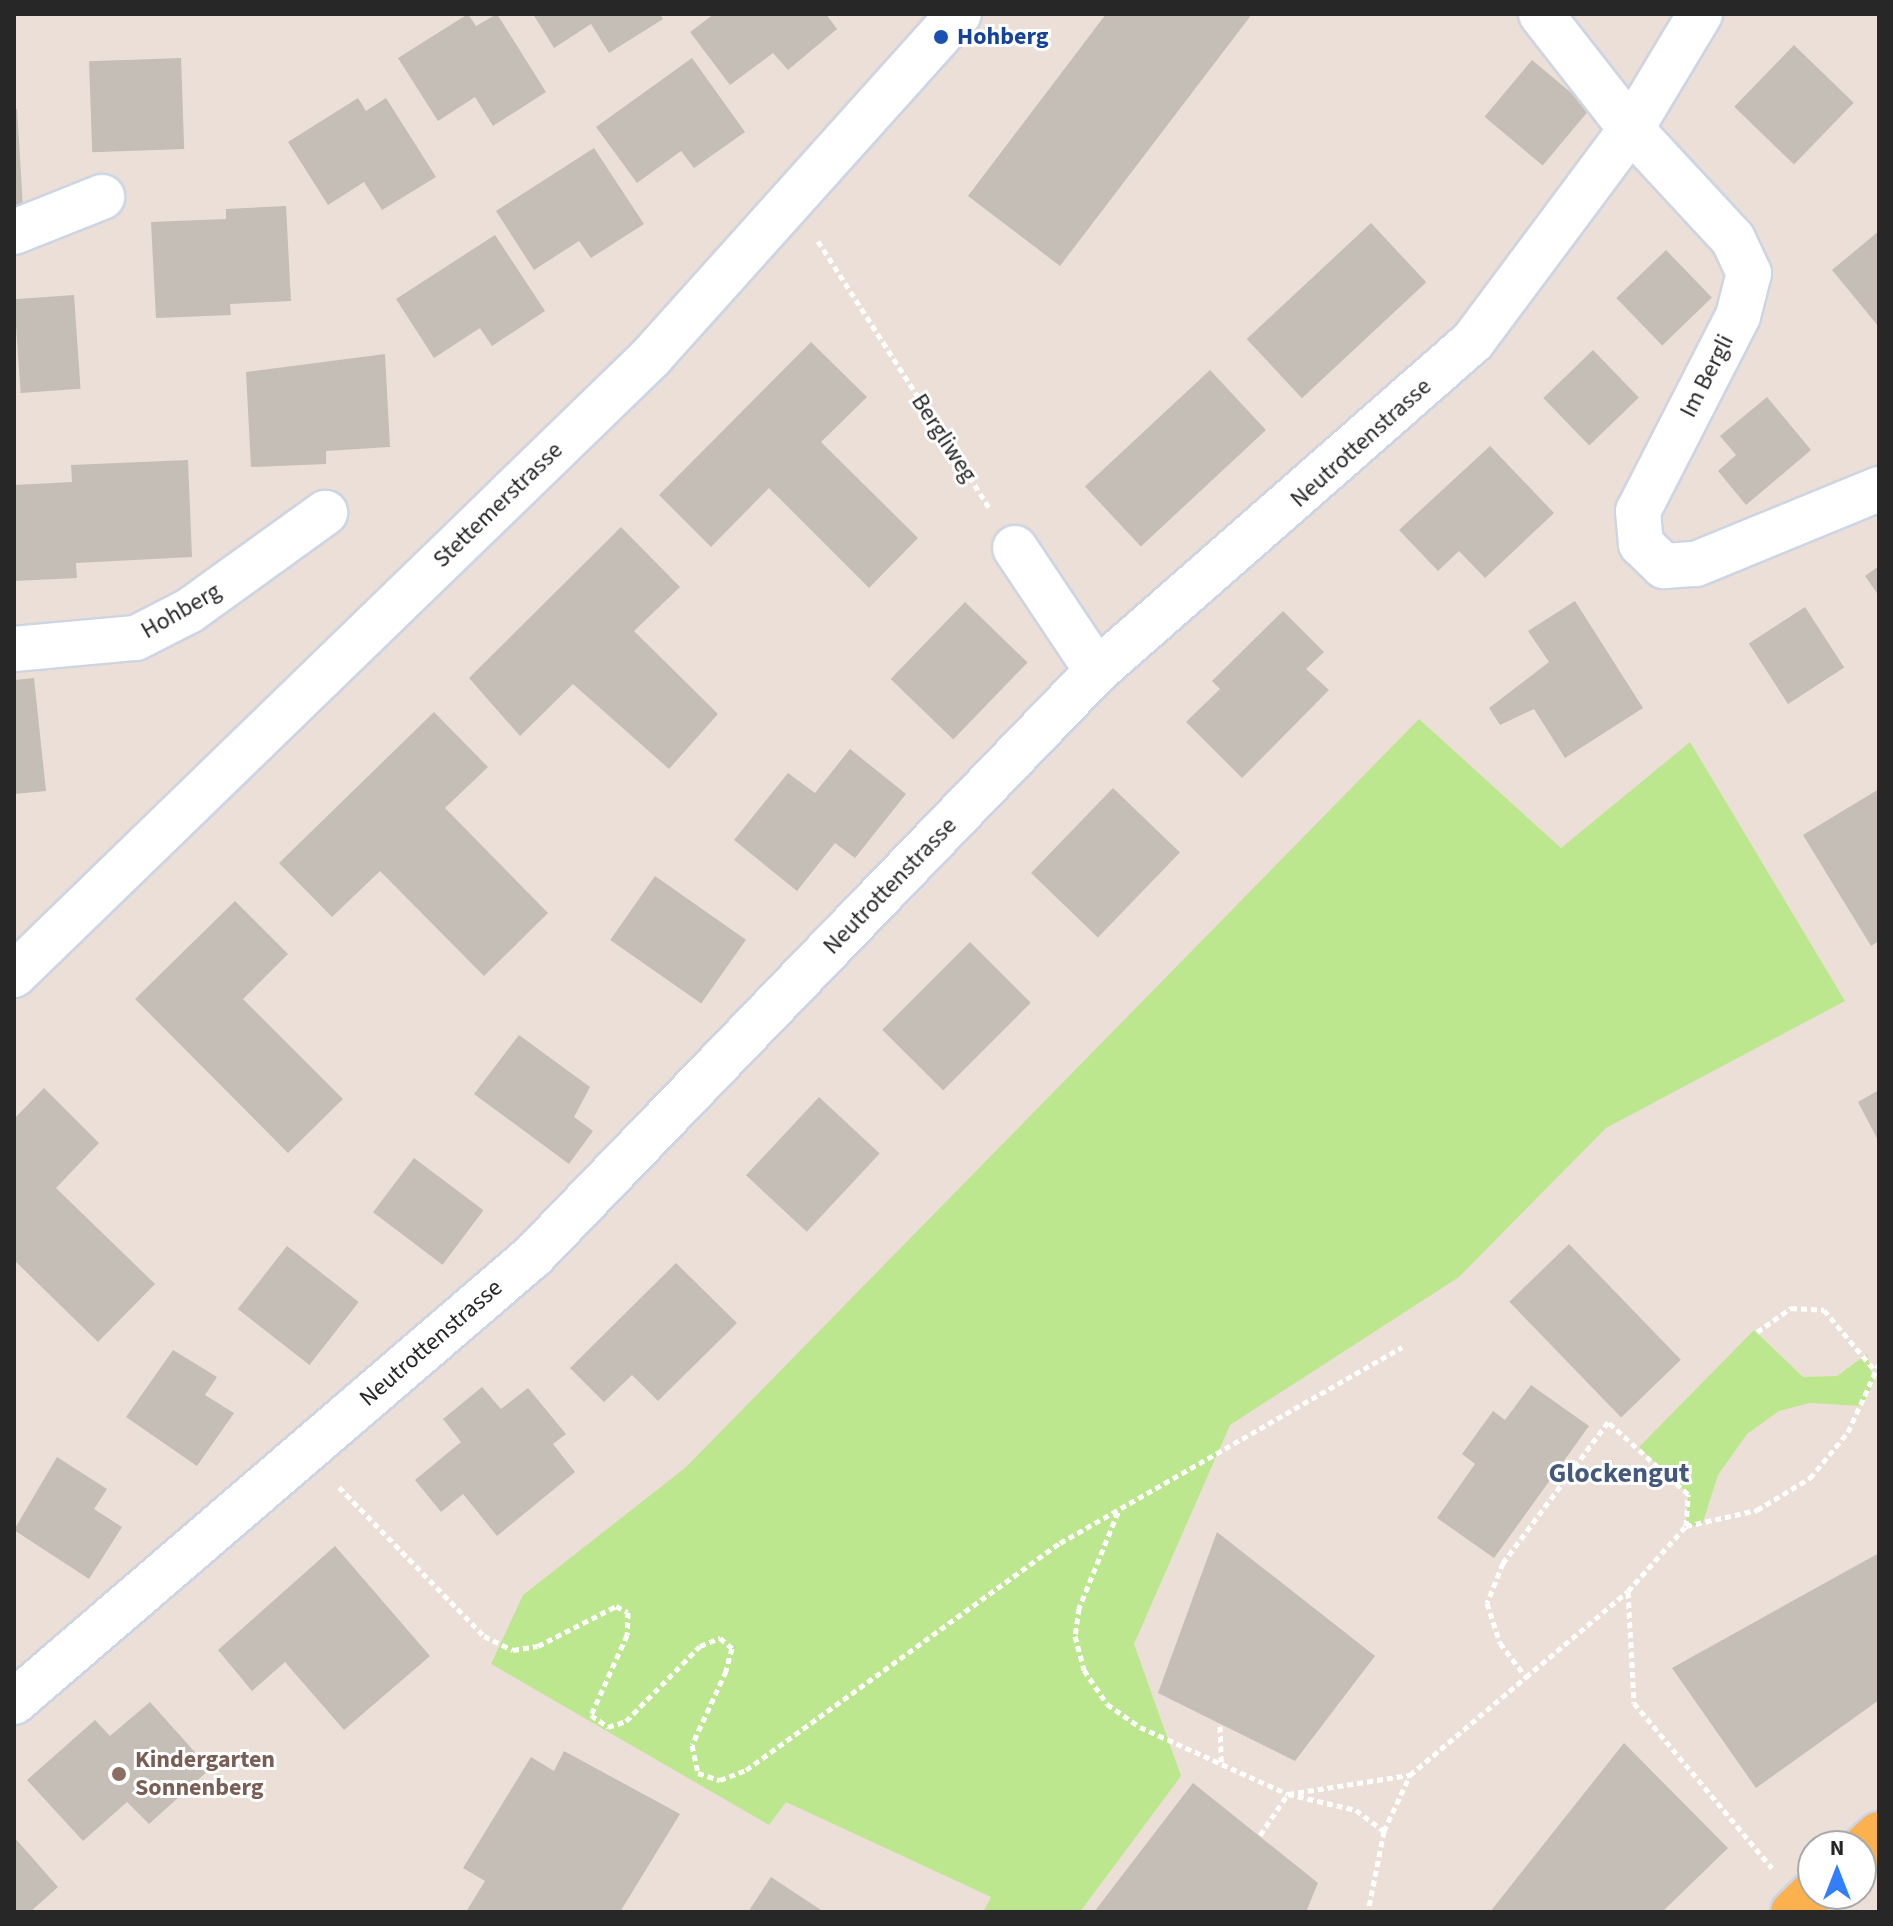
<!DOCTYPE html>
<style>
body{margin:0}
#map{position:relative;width:1893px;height:1926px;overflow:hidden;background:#ecdfd7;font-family:"Source Sans 3",sans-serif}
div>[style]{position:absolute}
.green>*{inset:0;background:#bde78e}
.building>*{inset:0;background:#c5beb6;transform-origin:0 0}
.path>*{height:5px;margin-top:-2.5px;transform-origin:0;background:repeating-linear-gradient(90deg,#fff 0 6px,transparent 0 10px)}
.roads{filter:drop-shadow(2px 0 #cdd5e2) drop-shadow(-2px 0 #cdd5e2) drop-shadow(0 2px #cdd5e2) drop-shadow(0 -2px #cdd5e2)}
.minor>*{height:44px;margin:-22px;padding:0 22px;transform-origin:22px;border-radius:22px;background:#fff}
.primary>*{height:44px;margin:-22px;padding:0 22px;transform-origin:22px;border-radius:22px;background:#fbb14d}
.dots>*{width:22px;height:22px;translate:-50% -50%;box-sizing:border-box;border:4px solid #fff;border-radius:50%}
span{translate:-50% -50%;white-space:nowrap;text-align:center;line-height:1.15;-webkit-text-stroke:6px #fff;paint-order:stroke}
.transit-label{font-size:24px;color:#164399;font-weight:700}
.left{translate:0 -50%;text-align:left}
.street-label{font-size:24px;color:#272727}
.education-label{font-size:24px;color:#785e54;font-weight:700}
.quarter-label{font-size:28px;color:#45597b;font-weight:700}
.frame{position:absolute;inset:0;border:16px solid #272727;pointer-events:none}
.north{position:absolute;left:1797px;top:1830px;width:80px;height:80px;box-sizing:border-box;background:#fff;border:2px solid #a9a9a9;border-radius:50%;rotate:0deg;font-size:22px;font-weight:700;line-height:32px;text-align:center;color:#272727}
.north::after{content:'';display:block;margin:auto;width:28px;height:36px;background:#317eff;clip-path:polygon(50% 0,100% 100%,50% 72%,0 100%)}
</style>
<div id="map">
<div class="green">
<i style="clip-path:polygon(1419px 719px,1561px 848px,1690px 742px,1845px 1001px,1606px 1128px,1459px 1277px,1230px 1425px,1134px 1644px,1181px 1776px,1080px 1912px,983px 1912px,991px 1897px,786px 1802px,769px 1825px,491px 1664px,523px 1595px,685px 1468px)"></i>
<i style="clip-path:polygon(1754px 1330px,1803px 1377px,1837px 1376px,1867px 1354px,1874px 1383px,1862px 1406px,1810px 1403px,1779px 1411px,1747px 1434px,1718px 1475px,1702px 1525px,1686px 1526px,1688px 1494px,1639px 1447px)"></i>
</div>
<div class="building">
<i style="clip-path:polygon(468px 14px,476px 26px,497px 14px,546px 92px,493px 126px,475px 97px,438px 121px,398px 58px)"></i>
<i style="clip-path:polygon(533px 14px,660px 14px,663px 19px,609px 53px,591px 24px,554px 48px)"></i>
<i style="clip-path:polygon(714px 14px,826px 14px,837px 29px,788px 70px,773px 53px,730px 85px,690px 32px)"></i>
<i style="clip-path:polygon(1106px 14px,1252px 14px,1060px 266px,968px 196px)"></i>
<i style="left:1794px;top:45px;width:83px;height:86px;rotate:44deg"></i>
<i style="left:181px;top:58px;width:91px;height:92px;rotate:88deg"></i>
<i style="clip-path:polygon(692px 58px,745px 132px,694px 168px,681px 151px,637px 183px,596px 127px)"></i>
<i style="left:1532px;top:60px;width:76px;height:74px;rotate:40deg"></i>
<i style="clip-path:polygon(358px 98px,366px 111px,386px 98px,436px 177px,382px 210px,364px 182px,328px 205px,288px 142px)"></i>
<i style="clip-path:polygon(17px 109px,23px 208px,14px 208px,14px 110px)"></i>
<i style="clip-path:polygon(594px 148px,644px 224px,591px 258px,579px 241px,534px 270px,496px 211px)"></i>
<i style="clip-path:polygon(286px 206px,291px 301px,230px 304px,231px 315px,156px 318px,151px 222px,226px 219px,226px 209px)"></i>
<i style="left:1371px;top:223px;width:81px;height:170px;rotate:47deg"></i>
<i style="clip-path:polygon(1879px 231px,1879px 327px,1832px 270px)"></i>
<i style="clip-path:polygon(495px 235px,545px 311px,492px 346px,480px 328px,434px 358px,396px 299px)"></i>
<i style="left:1666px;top:250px;width:66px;height:69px;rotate:46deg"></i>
<i style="left:74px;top:295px;width:94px;height:60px;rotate:86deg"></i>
<i style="clip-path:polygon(811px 342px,867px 397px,821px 442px,918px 538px,869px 588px,769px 488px,711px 547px,659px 495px)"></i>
<i style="left:1593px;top:350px;width:66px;height:69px;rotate:46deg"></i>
<i style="clip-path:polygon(385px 354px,390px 447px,326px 451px,326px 464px,251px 467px,246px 372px)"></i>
<i style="left:1210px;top:370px;width:82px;height:171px;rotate:47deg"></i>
<i style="clip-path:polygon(1767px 397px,1811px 450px,1746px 505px,1718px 471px,1736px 455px,1720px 436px)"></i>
<i style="clip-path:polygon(1490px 446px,1554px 513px,1485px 578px,1459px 551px,1438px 571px,1399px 530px)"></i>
<i style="clip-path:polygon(188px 460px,192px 557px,76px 563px,77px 578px,14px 581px,14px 485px,72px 482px,71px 465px)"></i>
<i style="clip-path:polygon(621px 527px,680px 587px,634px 631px,718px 714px,669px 769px,573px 684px,520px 736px,469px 678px)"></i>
<i style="clip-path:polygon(1879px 566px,1879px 596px,1865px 576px)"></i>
<i style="clip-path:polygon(1575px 601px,1643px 708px,1565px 758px,1534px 709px,1500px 725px,1489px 708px,1549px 662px,1528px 631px)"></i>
<i style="left:965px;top:602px;width:87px;height:107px;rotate:44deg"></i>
<i style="left:1805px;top:607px;width:72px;height:67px;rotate:57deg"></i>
<i style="clip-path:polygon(1283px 611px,1324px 652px,1306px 669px,1329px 690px,1242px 778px,1186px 722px,1220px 689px,1212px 681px)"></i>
<i style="clip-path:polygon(34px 678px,46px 791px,14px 794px,14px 680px)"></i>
<i style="clip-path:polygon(434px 712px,488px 767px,445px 808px,548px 913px,484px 976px,380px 871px,332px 917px,279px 863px)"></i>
<i style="clip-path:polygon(850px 749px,906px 794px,855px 858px,835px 843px,797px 891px,734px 840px,788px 773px,815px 793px)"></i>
<i style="left:1113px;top:788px;width:93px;height:118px;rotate:44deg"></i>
<i style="clip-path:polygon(1879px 789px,1879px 941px,1871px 946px,1803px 835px)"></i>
<i style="left:655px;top:876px;width:111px;height:78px;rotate:35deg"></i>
<i style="clip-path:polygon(235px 901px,288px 954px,243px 999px,343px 1099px,288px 1153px,135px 999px)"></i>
<i style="left:970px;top:942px;width:86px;height:124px;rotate:45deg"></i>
<i style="clip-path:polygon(519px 1035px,590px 1087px,574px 1117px,593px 1131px,569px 1164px,474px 1094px)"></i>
<i style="clip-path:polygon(44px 1088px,99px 1143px,56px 1188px,155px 1284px,98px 1342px,14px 1260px,14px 1119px)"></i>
<i style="clip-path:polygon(1879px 1090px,1879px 1142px,1858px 1102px)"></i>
<i style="left:819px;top:1097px;width:83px;height:107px;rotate:43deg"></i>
<i style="left:414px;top:1158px;width:87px;height:68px;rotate:37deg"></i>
<i style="left:1569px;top:1244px;width:161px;height:83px;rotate:46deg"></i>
<i style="left:287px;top:1246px;width:91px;height:80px;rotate:38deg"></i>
<i style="clip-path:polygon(676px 1263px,737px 1323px,658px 1401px,632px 1375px,604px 1402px,570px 1368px)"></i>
<i style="clip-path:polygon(173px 1350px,217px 1377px,205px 1395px,234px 1413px,197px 1466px,126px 1417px)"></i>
<i style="clip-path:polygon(1531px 1385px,1589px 1426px,1494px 1558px,1437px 1518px,1475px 1464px,1462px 1454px,1493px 1411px,1505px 1420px)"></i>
<i style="clip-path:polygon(482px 1387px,501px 1409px,528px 1388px,566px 1434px,553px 1444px,575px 1472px,497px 1536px,463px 1494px,441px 1512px,415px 1480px,461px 1442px,443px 1419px)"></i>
<i style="clip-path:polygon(57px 1457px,107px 1489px,94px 1509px,122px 1527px,89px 1579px,14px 1530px)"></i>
<i style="clip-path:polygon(1217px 1532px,1375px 1656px,1295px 1761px,1158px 1693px)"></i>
<i style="clip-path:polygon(335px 1546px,430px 1656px,344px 1730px,285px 1662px,252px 1691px,218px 1650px)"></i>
<i style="clip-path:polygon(1879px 1553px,1879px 1700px,1756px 1788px,1672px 1668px)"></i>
<i style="clip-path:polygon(150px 1702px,210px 1769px,149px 1824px,127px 1802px,83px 1841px,27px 1780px,95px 1720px,110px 1736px)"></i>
<i style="clip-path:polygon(1624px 1743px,1728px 1848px,1662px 1912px,1490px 1912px)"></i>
<i style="clip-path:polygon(564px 1751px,680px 1814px,620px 1912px,466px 1912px,485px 1881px,463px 1868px,531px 1757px,554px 1771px)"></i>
<i style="clip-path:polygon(1193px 1783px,1318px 1883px,1306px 1912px,1094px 1912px)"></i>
<i style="clip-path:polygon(14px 1837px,58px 1887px,30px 1912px,14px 1912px)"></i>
<i style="clip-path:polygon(771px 1877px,824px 1912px,748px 1912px)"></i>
</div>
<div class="path">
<i style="left:818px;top:241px;width:318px;rotate:57.3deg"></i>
<i style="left:1757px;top:1332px;width:42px;rotate:-35.2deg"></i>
<i style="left:1791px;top:1308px;width:33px;rotate:3deg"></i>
<i style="left:1824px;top:1310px;width:76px;rotate:49.8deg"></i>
<i style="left:339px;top:1487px;width:208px;rotate:45.8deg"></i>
<i style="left:484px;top:1636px;width:32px;rotate:26deg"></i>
<i style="left:513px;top:1650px;width:25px;rotate:-9deg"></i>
<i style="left:538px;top:1646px;width:88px;rotate:-27.1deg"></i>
<i style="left:616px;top:1606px;width:13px;rotate:27deg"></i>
<i style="left:628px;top:1612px;width:23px;rotate:92deg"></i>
<i style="left:627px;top:1635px;width:88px;rotate:114.2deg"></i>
<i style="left:591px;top:1715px;width:21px;rotate:35deg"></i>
<i style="left:608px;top:1727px;width:19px;rotate:-18deg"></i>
<i style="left:626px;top:1721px;width:105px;rotate:-45.4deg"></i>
<i style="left:700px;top:1646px;width:22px;rotate:-22deg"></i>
<i style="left:720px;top:1638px;width:16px;rotate:40deg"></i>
<i style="left:732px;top:1648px;width:24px;rotate:105deg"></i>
<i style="left:726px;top:1671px;width:81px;rotate:114.7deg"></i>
<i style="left:692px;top:1745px;width:29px;rotate:78deg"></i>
<i style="left:698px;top:1773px;width:23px;rotate:18deg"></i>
<i style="left:720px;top:1780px;width:28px;rotate:-21deg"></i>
<i style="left:746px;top:1770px;width:387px;rotate:-35.9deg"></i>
<i style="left:1060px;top:1543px;width:394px;rotate:-29.8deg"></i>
<i style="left:1118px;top:1512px;width:104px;rotate:112.1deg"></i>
<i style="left:1079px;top:1608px;width:28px;rotate:98deg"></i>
<i style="left:1075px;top:1636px;width:35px;rotate:75deg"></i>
<i style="left:1084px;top:1670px;width:41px;rotate:55.9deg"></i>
<i style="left:1107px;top:1704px;width:40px;rotate:34.9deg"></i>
<i style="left:1140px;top:1727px;width:162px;rotate:24.4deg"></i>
<i style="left:1288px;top:1794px;width:70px;rotate:13.2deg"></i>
<i style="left:1356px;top:1810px;width:35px;rotate:37deg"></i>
<i style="left:1384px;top:1831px;width:83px;rotate:101.2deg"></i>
<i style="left:1686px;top:1526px;width:73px;rotate:-12.7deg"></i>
<i style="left:1757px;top:1510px;width:62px;rotate:-31.1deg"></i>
<i style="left:1810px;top:1478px;width:60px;rotate:-50.4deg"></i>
<i style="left:1848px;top:1432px;width:75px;rotate:-65.5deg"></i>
<i style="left:1628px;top:1592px;width:111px;rotate:86.9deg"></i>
<i style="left:1634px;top:1703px;width:215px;rotate:50.1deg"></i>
<i style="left:1220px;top:1726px;width:36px;rotate:88deg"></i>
<i style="left:1384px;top:1831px;width:62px;rotate:-65.1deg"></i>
<i style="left:1410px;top:1775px;width:152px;rotate:-40.2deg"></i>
<i style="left:1526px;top:1677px;width:133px;rotate:-40.1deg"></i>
<i style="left:1628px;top:1591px;width:87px;rotate:-48.3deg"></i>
<i style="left:1686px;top:1526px;width:32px;rotate:-86deg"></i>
<i style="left:1688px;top:1494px;width:108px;rotate:-138deg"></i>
<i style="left:1608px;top:1422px;width:176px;rotate:126.7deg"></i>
<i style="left:1503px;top:1563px;width:43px;rotate:111.8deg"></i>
<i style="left:1487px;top:1603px;width:42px;rotate:72deg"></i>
<i style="left:1500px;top:1643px;width:43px;rotate:52.6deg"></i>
<i style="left:1260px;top:1835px;width:50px;rotate:-55.7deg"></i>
<i style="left:1288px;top:1794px;width:123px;rotate:-8.9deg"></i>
</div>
<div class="roads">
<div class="minor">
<i style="left:1541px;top:14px;width:146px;rotate:52deg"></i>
<i style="left:1631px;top:129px;width:150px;rotate:47.2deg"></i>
<i style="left:1733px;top:239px;width:38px;rotate:65deg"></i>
<i style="left:1749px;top:273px;width:44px;rotate:104.3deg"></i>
<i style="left:1738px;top:316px;width:219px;rotate:117.1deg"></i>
<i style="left:1638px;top:511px;width:33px;rotate:85deg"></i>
<i style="left:1641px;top:544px;width:32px;rotate:44deg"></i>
<i style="left:1664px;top:566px;width:32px;rotate:-4deg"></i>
<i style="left:1696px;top:564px;width:198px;rotate:-22.3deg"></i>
<i style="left:14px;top:232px;width:95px;rotate:-21.7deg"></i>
<i style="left:1015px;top:548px;width:148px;rotate:56.3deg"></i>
<i style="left:14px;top:649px;width:122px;rotate:-5.2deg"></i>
<i style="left:136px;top:638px;width:59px;rotate:-27deg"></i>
<i style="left:189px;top:611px;width:168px;rotate:-35.8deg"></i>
<i style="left:14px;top:975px;width:888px;rotate:-44.13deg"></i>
<i style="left:651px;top:357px;width:461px;rotate:-48.1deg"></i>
<i style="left:14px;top:1702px;width:686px;rotate:-40.68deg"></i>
<i style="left:534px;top:1255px;width:811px;rotate:-46.05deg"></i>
<i style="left:1097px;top:671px;width:500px;rotate:-41.27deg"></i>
<i style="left:1473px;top:341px;width:264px;rotate:-53.3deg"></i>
<i style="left:1631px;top:129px;width:134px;rotate:-59deg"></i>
</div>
<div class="primary">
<i style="left:1861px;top:1850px;width:24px;rotate:-42deg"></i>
<i style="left:1793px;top:1912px;width:28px;rotate:-44deg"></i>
</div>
</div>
<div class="dots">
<i style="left:941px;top:37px;background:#1a4fb4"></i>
<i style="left:119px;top:1774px;background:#8d6e63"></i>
</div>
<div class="transit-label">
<span class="left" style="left:957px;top:37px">Hohberg</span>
</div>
<div class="street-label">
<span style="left:1707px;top:376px;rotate:-63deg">Im Bergli</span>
<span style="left:944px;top:438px;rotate:57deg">Bergliweg</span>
<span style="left:1361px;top:443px;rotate:-42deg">Neutrottenstrasse</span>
<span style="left:498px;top:505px;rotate:-44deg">Stettemerstrasse</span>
<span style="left:181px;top:611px;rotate:-30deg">Hohberg</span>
<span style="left:890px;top:886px;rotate:-46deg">Neutrottenstrasse</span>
<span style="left:431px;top:1343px;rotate:-41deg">Neutrottenstrasse</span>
</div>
<div class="education-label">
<span class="left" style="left:135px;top:1774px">Kindergarten<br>Sonnenberg</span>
</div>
<div class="quarter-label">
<span style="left:1619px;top:1473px">Glockengut</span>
</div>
<div class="frame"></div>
<div class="north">N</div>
</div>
